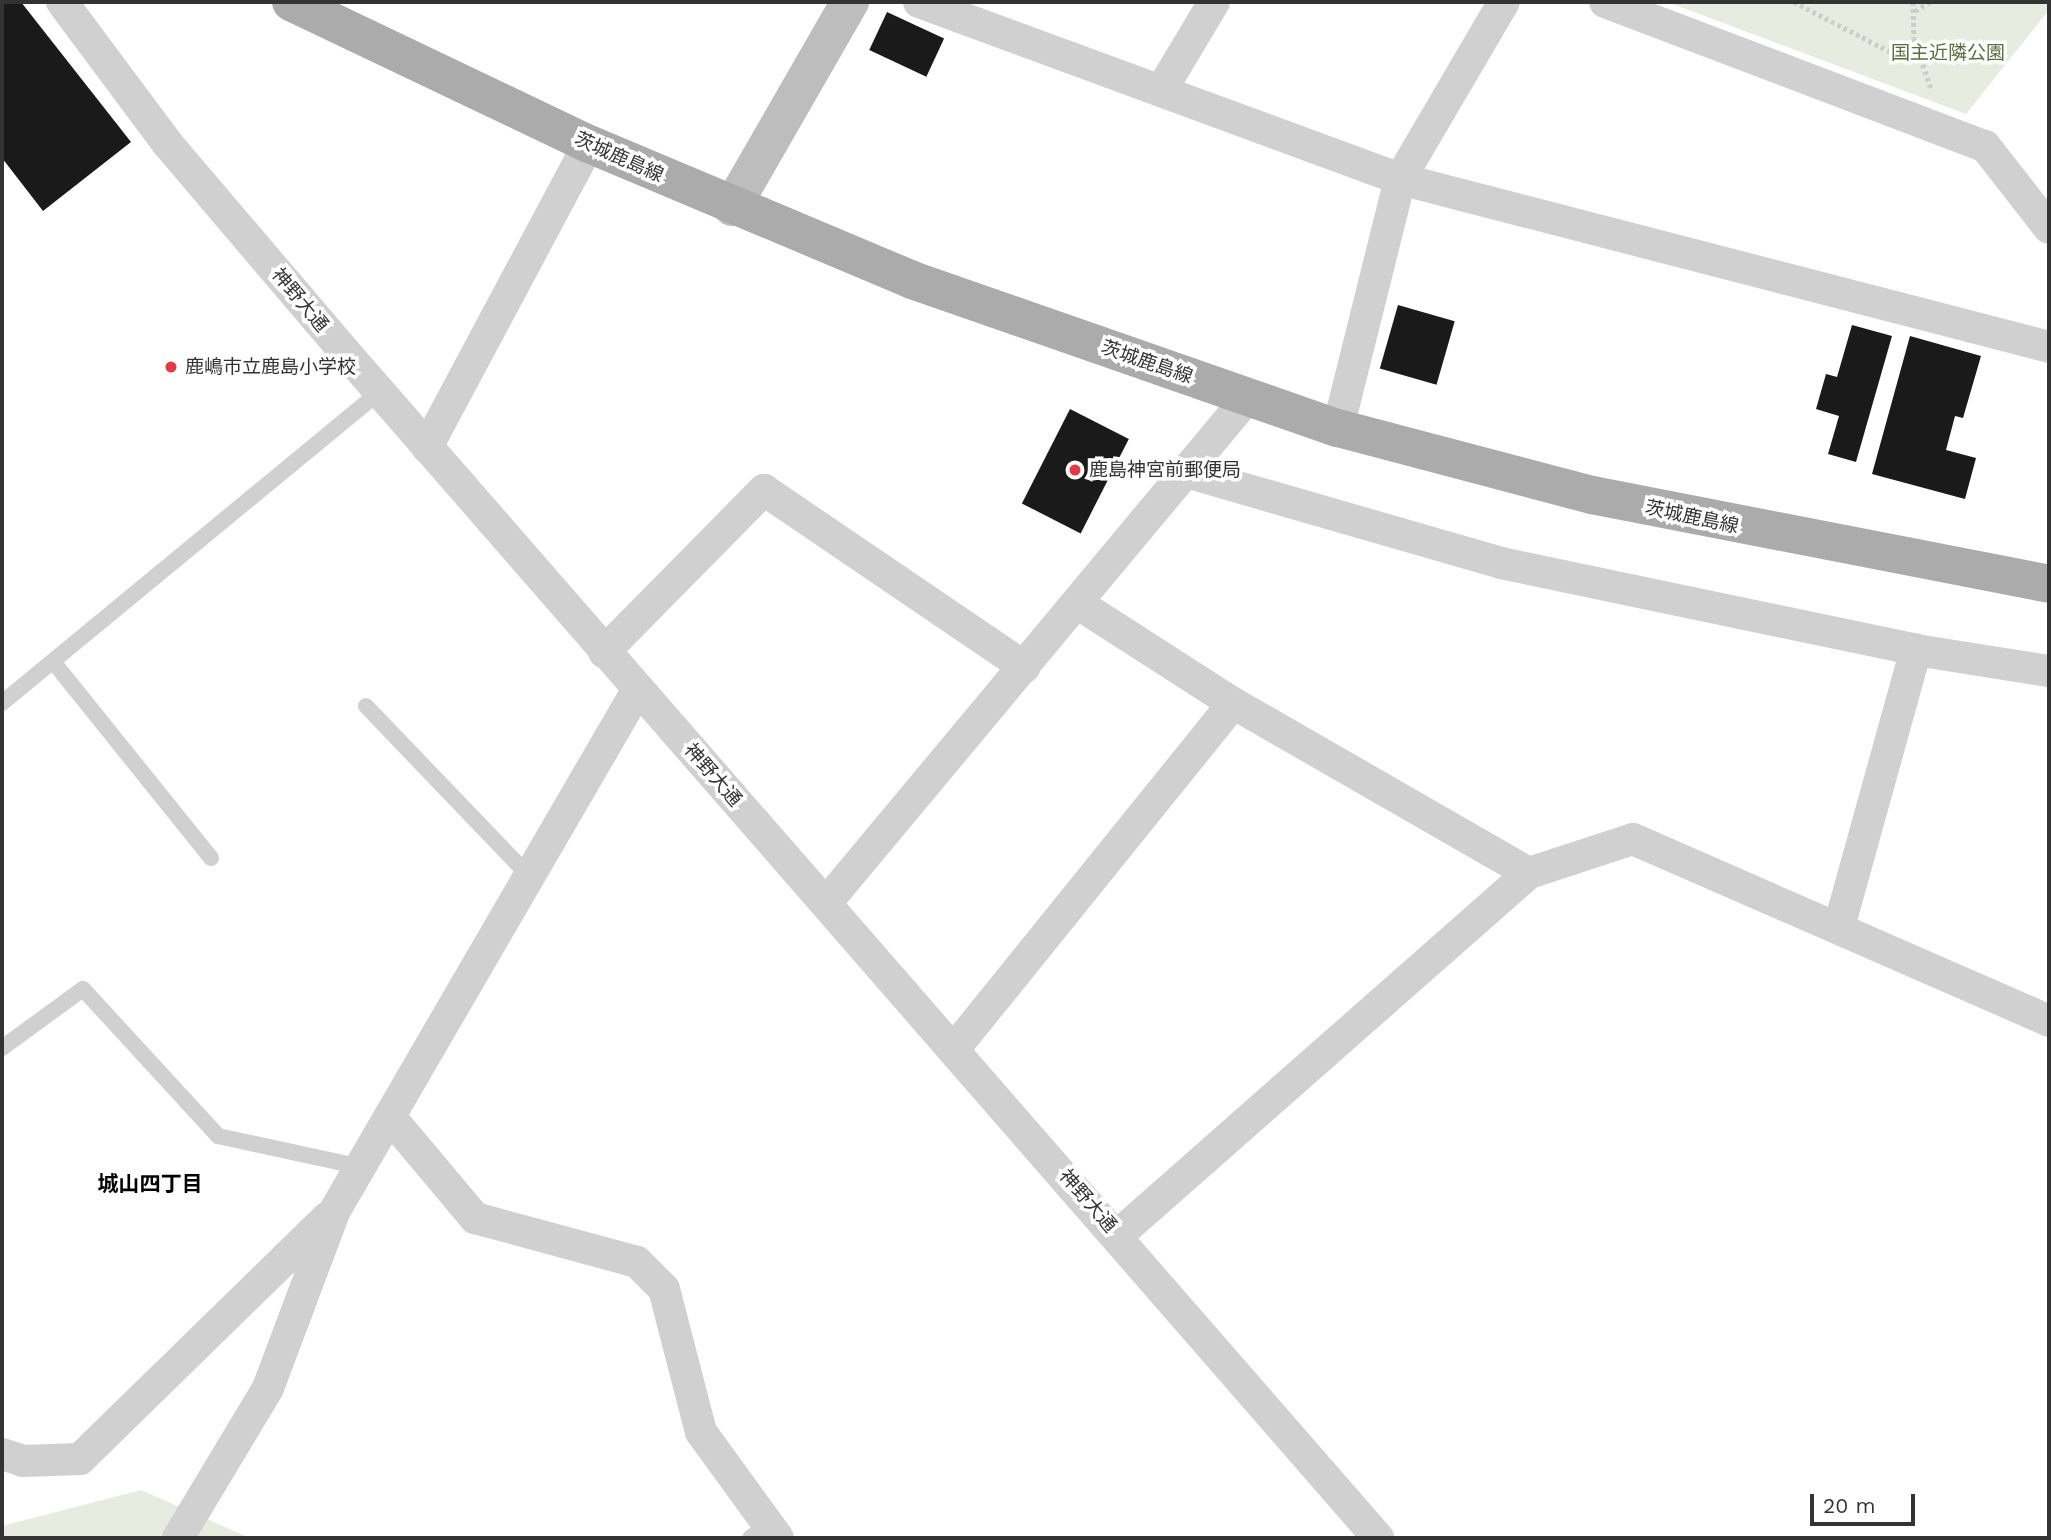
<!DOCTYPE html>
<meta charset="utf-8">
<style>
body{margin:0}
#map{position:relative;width:2051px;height:1540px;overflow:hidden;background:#fff;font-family:"Work Sans","Noto Sans JP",sans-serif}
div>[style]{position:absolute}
.green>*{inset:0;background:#e6ecdf}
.building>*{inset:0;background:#1a1a1a;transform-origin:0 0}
.path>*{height:4.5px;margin-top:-2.25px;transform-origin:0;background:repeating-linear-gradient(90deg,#cdcdcd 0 3.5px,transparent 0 7px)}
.lane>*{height:16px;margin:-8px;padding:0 8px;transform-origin:8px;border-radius:8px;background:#d0d0d0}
.street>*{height:32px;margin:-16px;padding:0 16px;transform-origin:16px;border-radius:16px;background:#d0d0d0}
.secondary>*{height:38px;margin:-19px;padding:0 19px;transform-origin:19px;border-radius:19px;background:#bdbdbd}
.primary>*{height:38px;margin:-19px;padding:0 19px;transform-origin:19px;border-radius:19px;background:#ababab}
.dots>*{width:19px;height:19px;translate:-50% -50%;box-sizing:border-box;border:4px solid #fff;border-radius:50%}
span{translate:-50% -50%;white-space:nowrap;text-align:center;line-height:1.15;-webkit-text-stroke:7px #fff;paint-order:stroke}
.park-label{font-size:19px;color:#56703f}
.street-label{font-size:19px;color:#333}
.poi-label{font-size:19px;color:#333}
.left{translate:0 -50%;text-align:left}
.neighbourhood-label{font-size:21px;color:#000;font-weight:700}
.frame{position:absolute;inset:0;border:4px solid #333;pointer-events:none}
.scale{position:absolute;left:1810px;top:1494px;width:105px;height:32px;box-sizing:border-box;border:4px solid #333;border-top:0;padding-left:9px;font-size:21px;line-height:24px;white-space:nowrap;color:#333;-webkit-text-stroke:5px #fff;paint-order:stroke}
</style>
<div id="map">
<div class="green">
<i style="clip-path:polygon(1667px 2px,2049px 2px,2049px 10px,1966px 114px)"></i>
<i style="clip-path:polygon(141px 1490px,250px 1538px,2px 1538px,2px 1526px)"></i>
</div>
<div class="building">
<i style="clip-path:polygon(2px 2px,21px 2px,131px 142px,43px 211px,2px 158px)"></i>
<i style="left:887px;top:12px;width:63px;height:42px;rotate:25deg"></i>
<i style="left:1398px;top:305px;width:59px;height:66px;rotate:16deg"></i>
<i style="clip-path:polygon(1852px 325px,1892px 336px,1856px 462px,1828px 454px,1839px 416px,1816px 409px,1826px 374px,1837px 377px)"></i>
<i style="clip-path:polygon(1910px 336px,1981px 356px,1963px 418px,1955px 416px,1946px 450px,1976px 458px,1965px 499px,1872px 474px)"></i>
<i style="left:1070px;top:409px;width:66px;height:106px;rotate:27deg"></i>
</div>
<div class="path">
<i style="left:1794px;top:2px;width:109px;rotate:27.3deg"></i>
<i style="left:1891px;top:52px;width:31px;rotate:11deg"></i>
<i style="left:1913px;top:2px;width:36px;rotate:88deg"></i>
<i style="left:1914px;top:38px;width:56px;rotate:71.2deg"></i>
<i style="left:1915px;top:11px;width:17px;rotate:-31deg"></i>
</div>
<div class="lane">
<i style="left:55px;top:664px;width:249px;rotate:51.2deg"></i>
<i style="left:2px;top:703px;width:489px;rotate:-39.5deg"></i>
<i style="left:366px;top:706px;width:237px;rotate:46.2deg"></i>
<i style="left:2px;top:1048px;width:100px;rotate:-36.1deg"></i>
<i style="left:83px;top:989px;width:200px;rotate:47.4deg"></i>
<i style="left:218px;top:1136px;width:146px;rotate:12.2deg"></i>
<i style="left:750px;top:1538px;width:23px;rotate:-38deg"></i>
</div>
<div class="street">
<i style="left:62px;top:2px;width:176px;rotate:53.3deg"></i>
<i style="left:167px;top:143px;width:275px;rotate:49.6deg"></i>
<i style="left:345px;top:352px;width:1573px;rotate:48.94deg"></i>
<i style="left:919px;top:2px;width:513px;rotate:20.2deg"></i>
<i style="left:1400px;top:179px;width:670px;rotate:14.51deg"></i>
<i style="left:1605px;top:2px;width:406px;rotate:20.8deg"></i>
<i style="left:1985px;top:146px;width:104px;rotate:52deg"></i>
<i style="left:1162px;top:89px;width:101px;rotate:-59.1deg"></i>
<i style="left:1338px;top:428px;width:257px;rotate:-76deg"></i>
<i style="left:1400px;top:179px;width:205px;rotate:-59.6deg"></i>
<i style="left:427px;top:447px;width:344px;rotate:-61.9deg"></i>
<i style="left:1186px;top:472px;width:328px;rotate:16.1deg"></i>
<i style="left:1501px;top:563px;width:424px;rotate:11.8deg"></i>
<i style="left:1916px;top:650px;width:135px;rotate:9deg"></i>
<i style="left:1077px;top:603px;width:185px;rotate:32.7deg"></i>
<i style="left:1233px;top:703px;width:341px;rotate:29.9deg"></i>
<i style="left:1529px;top:873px;width:548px;rotate:138.63deg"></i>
<i style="left:604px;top:652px;width:228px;rotate:-45.4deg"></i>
<i style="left:764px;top:490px;width:315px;rotate:34.2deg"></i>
<i style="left:1529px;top:873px;width:109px;rotate:-18.1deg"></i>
<i style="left:1633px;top:839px;width:454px;rotate:23.6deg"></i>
<i style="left:826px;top:903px;width:657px;rotate:-50.18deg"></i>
<i style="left:1839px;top:927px;width:288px;rotate:-74.5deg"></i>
<i style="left:955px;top:1048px;width:443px;rotate:-51.1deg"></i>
<i style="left:391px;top:1118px;width:131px;rotate:50deg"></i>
<i style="left:475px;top:1218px;width:168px;rotate:15.2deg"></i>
<i style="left:637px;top:1262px;width:38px;rotate:45deg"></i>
<i style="left:664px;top:1289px;width:148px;rotate:75.5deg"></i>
<i style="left:701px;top:1432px;width:131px;rotate:54deg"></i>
<i style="left:2px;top:1454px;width:22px;rotate:18deg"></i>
<i style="left:23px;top:1461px;width:57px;rotate:-2deg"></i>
<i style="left:80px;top:1459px;width:345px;rotate:-44.3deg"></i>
<i style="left:178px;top:1538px;width:175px;rotate:-59deg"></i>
<i style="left:268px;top:1388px;width:188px;rotate:-69.4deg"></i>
<i style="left:334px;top:1212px;width:605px;rotate:-59.83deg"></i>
</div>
<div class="secondary">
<i style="left:732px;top:207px;width:237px;rotate:-60.1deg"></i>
</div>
<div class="primary">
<i style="left:291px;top:2px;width:330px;rotate:25.5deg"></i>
<i style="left:589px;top:144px;width:350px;rotate:22.8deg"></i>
<i style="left:912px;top:280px;width:451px;rotate:19.2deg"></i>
<i style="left:1338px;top:428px;width:263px;rotate:14.8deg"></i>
<i style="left:1592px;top:495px;width:466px;rotate:11deg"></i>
</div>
<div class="dots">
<i style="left:171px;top:367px;background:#e63946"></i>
<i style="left:1075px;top:470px;background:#e63946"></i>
</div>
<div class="park-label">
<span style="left:1948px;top:53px">国主近隣公園</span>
</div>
<div class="street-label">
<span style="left:619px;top:157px;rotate:24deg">茨城鹿島線</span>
<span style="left:300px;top:300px;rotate:50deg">神野大通</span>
<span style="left:1147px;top:362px;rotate:19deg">茨城鹿島線</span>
<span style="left:1692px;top:517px;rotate:12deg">茨城鹿島線</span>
<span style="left:713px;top:775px;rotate:49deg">神野大通</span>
<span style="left:1088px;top:1201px;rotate:49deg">神野大通</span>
</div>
<div class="poi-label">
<span class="left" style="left:185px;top:367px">鹿嶋市立鹿島小学校</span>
<span class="left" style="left:1089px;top:470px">鹿島神宮前郵便局</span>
</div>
<div class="neighbourhood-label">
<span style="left:150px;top:1184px">城山四丁目</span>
</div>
<div class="frame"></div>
<div class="scale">20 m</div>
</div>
